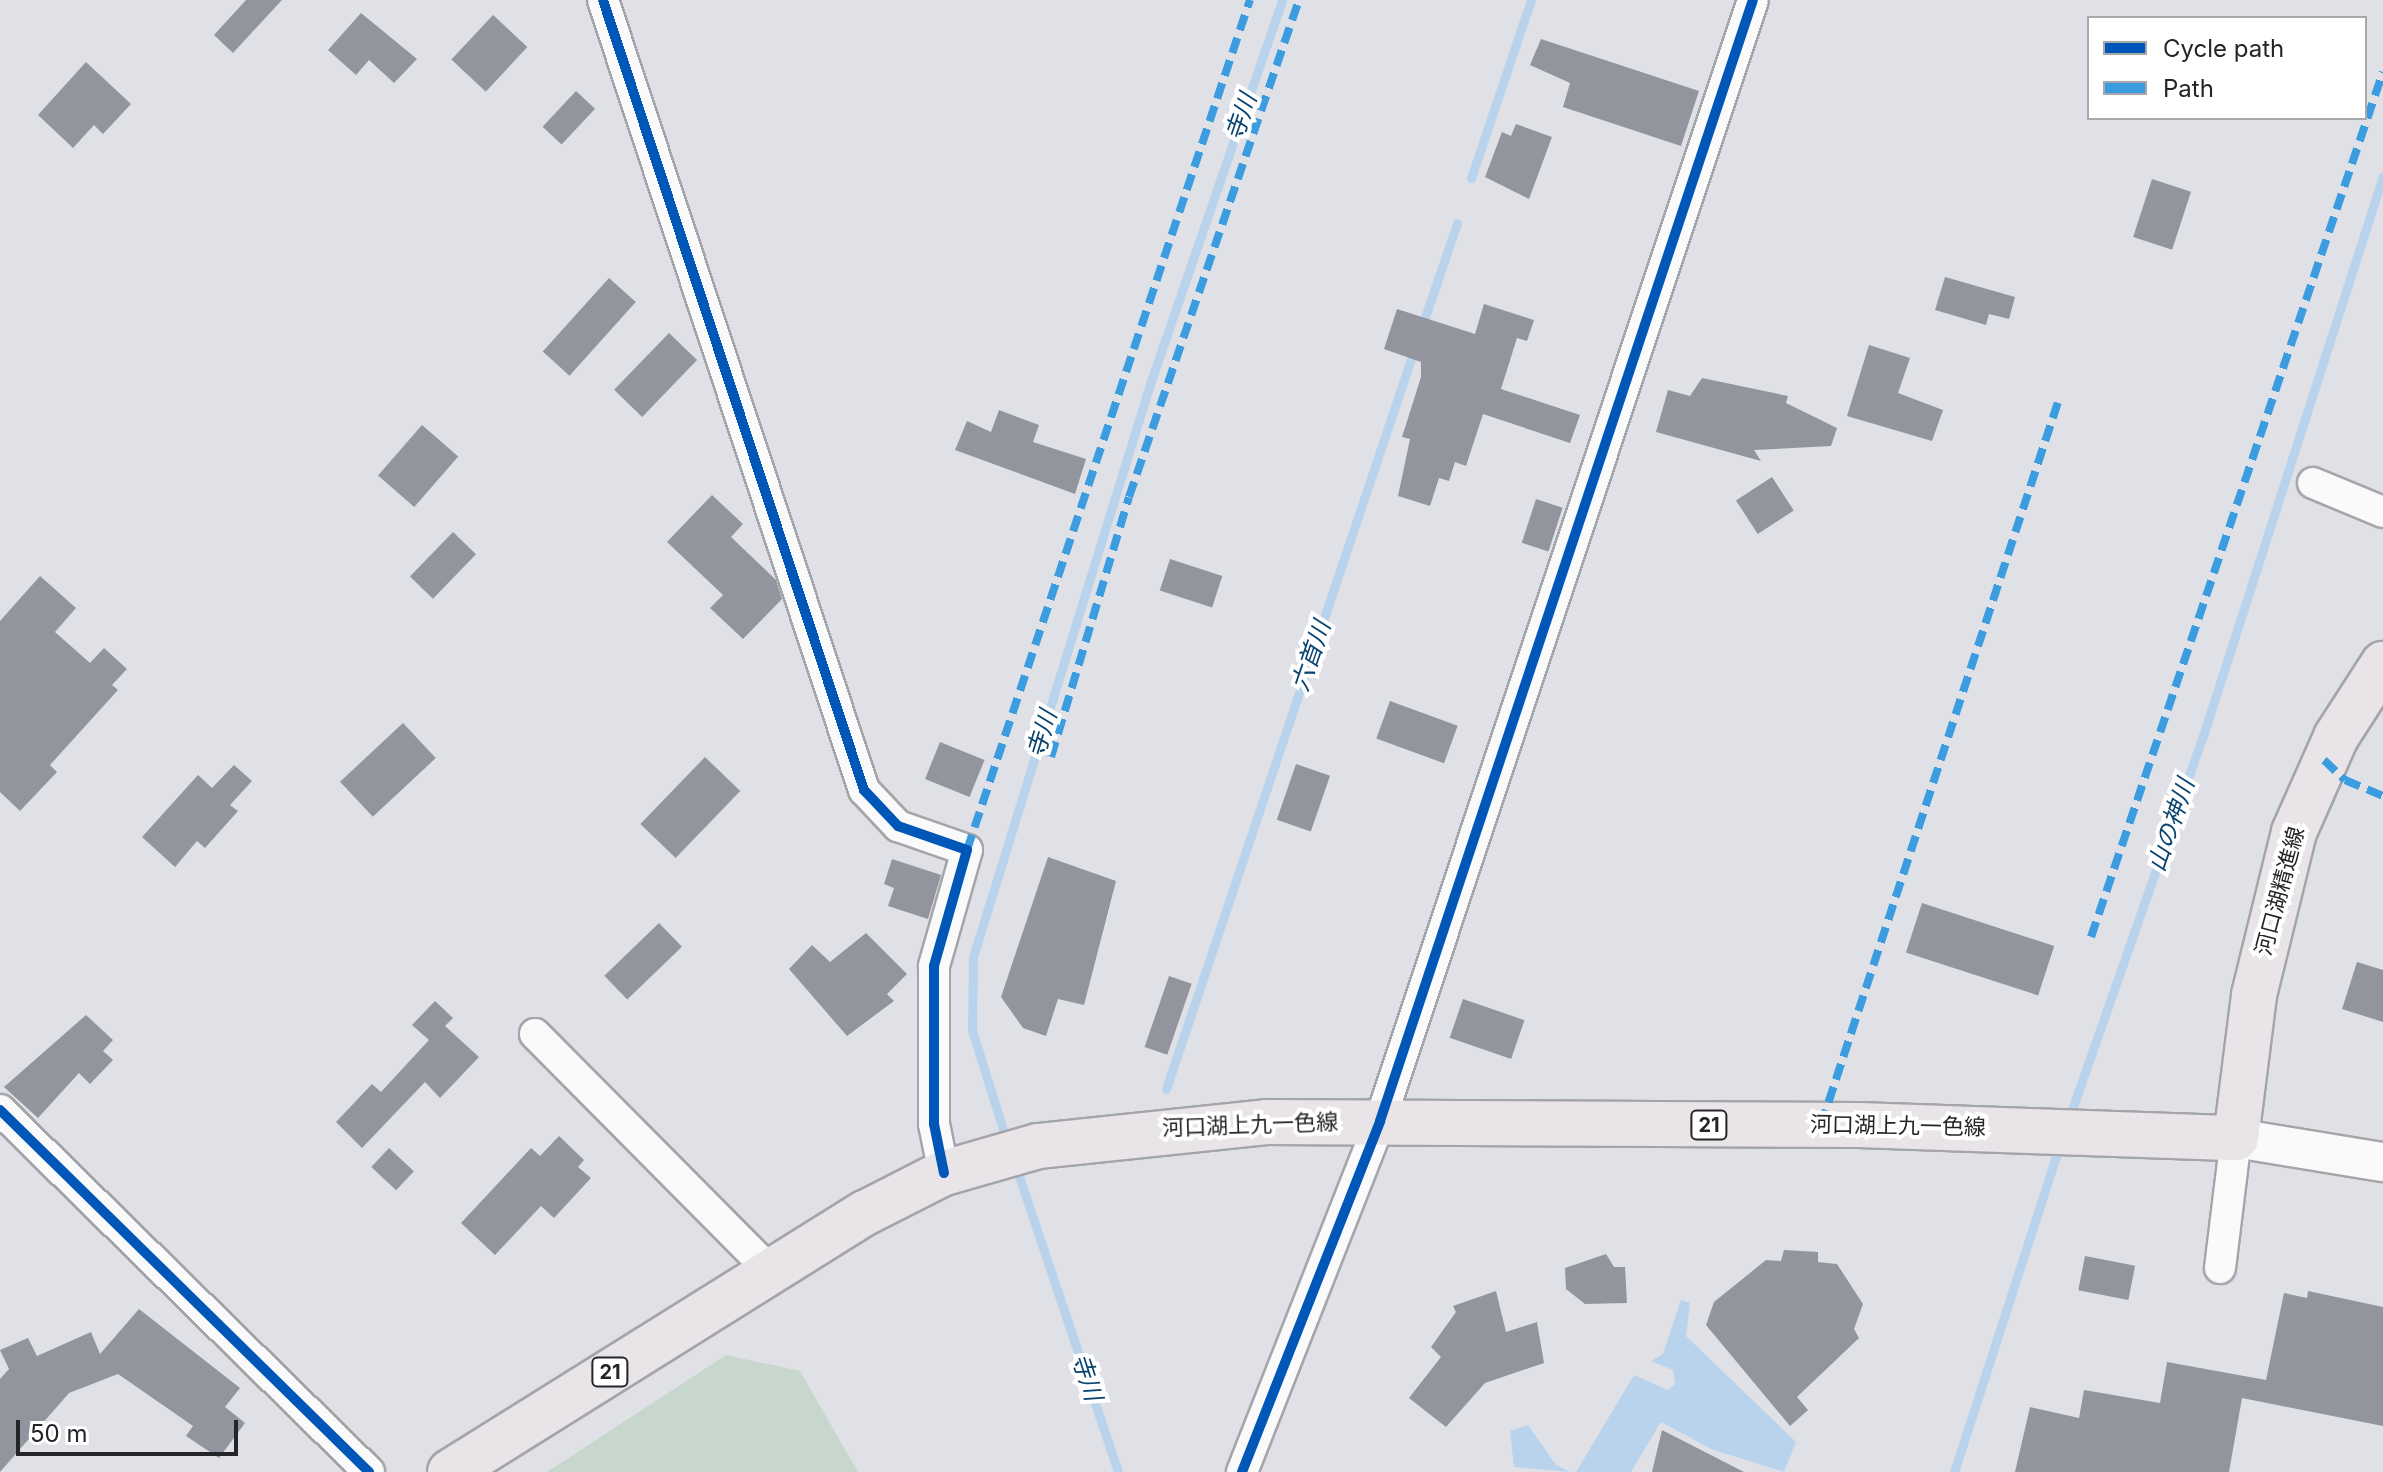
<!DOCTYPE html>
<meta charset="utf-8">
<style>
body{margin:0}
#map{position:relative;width:2383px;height:1472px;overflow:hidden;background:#e0e1e6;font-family:Inter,"Noto Sans JP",sans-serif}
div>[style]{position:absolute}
.green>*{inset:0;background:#c7d7cd}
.water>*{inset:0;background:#b9d3ed}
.stream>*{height:9px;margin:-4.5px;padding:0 4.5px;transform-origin:4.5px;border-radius:4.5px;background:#b9d3ed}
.building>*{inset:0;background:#92959e;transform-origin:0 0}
.roads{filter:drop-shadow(2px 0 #a4a5a9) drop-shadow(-2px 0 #a4a5a9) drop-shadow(0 2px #a4a5a9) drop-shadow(0 -2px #a4a5a9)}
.minor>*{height:30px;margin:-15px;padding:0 15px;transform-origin:15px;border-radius:15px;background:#fafafb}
.tertiary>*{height:38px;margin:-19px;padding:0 19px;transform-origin:19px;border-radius:19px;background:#fafafb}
.primary>*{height:44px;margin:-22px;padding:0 22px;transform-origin:22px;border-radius:22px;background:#e9e4e8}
.quiet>*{height:8px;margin-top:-4px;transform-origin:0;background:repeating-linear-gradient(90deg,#3c9ce0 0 16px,transparent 0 24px)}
.cycleway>*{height:10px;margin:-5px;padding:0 5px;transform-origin:5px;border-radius:5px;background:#0057b8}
span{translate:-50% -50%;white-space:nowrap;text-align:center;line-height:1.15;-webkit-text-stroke:8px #fff;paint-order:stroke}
.shield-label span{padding:2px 6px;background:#fff;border:2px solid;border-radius:6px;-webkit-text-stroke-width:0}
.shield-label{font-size:20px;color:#242528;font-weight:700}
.street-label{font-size:22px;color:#242528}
.water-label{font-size:24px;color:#09436f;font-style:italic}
.legend{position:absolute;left:2087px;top:16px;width:280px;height:104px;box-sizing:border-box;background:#fff;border:2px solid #a7a8a9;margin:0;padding:10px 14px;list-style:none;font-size:24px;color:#242528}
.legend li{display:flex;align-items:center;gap:16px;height:40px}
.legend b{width:40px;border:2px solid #a7a8a9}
.scale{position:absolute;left:16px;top:1420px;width:222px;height:36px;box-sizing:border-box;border:4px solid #242528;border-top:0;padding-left:10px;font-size:24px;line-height:28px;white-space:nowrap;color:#242528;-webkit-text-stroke:6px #fff;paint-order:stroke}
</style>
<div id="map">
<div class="green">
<i style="clip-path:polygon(726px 1355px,800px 1371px,858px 1472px,547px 1472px)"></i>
</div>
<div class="water">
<i style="clip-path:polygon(1681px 1300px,1690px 1303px,1686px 1336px,1796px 1442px,1784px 1472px,1711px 1449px,1661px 1422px,1631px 1472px,1576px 1472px,1634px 1375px,1668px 1390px,1675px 1384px,1673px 1370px,1651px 1361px,1663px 1354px)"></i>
<i style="clip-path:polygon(1528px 1425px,1556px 1465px,1570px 1472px,1514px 1467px,1510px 1431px)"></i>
</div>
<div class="stream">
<i style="left:1471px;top:178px;width:188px;rotate:-71.4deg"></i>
<i style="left:1421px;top:329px;width:112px;rotate:-71.2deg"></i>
<i style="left:1166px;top:1089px;width:783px;rotate:-71.45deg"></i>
<i style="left:2068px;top:1121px;width:405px;rotate:-70.7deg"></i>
<i style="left:2202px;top:739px;width:591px;rotate:-72.18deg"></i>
<i style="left:1007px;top:1142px;width:117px;rotate:-107.4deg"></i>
<i style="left:972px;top:1030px;width:73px;rotate:-89.2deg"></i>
<i style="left:973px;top:957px;width:600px;rotate:-72.83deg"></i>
<i style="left:1150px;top:384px;width:406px;rotate:-71deg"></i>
<i style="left:1015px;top:1164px;width:325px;rotate:71.5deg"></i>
<i style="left:1954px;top:1472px;width:346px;rotate:-72.1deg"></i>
</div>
<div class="building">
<i style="clip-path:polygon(246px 0,282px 0,233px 53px,214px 35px)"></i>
<i style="clip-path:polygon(361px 13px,417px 59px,394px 83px,369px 60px,356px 75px,328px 50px)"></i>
<i style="left:493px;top:15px;width:47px;height:61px;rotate:43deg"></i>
<i style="clip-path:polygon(1541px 39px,1699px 91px,1681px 146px,1563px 107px,1570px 83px,1530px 65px)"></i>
<i style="clip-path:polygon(86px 62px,131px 104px,103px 134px,94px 125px,73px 148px,38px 115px)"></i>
<i style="left:576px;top:91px;width:26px;height:49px;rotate:43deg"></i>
<i style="clip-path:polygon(1516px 124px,1552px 137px,1529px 199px,1485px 177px,1502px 132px,1511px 136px)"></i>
<i style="left:2152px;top:179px;width:41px;height:61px;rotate:18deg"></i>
<i style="clip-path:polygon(1945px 277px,2015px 297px,2009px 319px,1989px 314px,1986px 325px,1935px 310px)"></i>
<i style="left:609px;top:278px;width:36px;height:99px;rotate:42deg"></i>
<i style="clip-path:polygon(1484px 304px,1534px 320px,1527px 341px,1517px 338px,1501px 389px,1580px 415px,1570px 443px,1483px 414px,1466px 466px,1455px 462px,1449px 481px,1439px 478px,1430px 506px,1398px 496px,1410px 439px,1402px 437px,1421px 377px,1421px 362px,1384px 349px,1397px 309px,1475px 334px)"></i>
<i style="left:669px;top:333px;width:39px;height:79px;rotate:44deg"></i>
<i style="clip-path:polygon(1869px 345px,1910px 358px,1898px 393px,1943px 410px,1932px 441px,1847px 416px)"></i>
<i style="clip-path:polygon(1702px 378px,1788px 396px,1786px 403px,1837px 428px,1831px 446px,1754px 450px,1761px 461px,1656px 432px,1668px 390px,1690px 396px)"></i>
<i style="clip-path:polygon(999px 410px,1039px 425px,1033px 442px,1086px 459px,1075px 494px,955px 450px,967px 421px,991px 432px)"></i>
<i style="left:422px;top:425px;width:48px;height:67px;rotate:41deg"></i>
<i style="left:1772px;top:477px;width:40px;height:43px;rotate:57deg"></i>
<i style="clip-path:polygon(712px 495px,743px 524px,731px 537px,776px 580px,782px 599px,743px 639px,710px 608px,723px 595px,667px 542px)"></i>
<i style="left:1536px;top:499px;width:28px;height:46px;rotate:18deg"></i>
<i style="left:453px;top:532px;width:32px;height:62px;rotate:44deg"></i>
<i style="left:1170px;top:559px;width:55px;height:33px;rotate:18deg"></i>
<i style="clip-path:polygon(40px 576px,76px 608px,55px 632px,90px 663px,104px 648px,127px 669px,112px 685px,118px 690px,50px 765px,57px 772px,20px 811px,0 792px,0 621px)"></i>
<i style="left:1390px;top:701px;width:72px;height:40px;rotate:20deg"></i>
<i style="left:403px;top:723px;width:48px;height:86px;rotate:47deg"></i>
<i style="left:940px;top:742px;width:48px;height:40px;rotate:22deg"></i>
<i style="left:705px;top:757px;width:49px;height:93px;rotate:44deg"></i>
<i style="left:1296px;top:764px;width:36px;height:59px;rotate:19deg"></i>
<i style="clip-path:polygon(234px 765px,252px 781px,230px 805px,238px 811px,205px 848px,197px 841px,175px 867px,142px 837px,198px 775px,212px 788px)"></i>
<i style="clip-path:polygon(1048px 857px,1116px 881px,1084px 1005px,1058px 999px,1046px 1036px,1023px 1028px,1001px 997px)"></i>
<i style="clip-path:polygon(892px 859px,941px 875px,928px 919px,888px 906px,894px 888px,884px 884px)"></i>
<i style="left:1922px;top:903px;width:139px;height:52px;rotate:18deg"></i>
<i style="left:659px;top:923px;width:33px;height:76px;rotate:46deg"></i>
<i style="clip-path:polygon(866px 933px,907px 974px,887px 994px,894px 1001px,847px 1036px,789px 969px,812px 945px,830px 962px)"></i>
<i style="clip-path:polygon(2357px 962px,2383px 970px,2383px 1022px,2342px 1009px)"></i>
<i style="left:1169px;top:976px;width:24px;height:75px;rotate:19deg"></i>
<i style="left:1463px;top:999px;width:65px;height:41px;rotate:19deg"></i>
<i style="clip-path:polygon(435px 1001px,453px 1018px,445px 1026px,479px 1057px,440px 1098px,425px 1082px,362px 1148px,336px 1122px,372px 1084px,381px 1092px,429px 1040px,412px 1025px)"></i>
<i style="clip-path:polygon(86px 1015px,113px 1040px,103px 1051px,113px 1060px,90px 1084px,79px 1073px,38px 1118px,4px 1087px)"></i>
<i style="clip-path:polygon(559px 1136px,584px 1160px,578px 1167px,591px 1178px,554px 1218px,541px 1206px,495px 1255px,461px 1223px,531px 1148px,540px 1156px)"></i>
<i style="left:389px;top:1148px;width:34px;height:26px;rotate:43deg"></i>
<i style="clip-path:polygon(1784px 1250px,1818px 1252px,1818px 1262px,1837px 1264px,1863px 1304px,1854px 1329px,1859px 1338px,1797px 1397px,1808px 1410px,1790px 1426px,1706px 1325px,1714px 1302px,1766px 1260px,1781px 1261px)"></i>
<i style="clip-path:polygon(1606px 1254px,1614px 1267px,1625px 1267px,1627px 1303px,1585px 1304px,1566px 1289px,1565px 1268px)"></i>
<i style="left:2085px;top:1256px;width:51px;height:35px;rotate:11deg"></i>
<i style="clip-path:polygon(1496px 1291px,1506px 1332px,1537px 1322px,1544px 1363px,1485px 1383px,1446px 1427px,1409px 1398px,1441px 1357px,1431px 1347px,1456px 1312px,1453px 1306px)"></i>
<i style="clip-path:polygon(2308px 1291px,2383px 1307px,2383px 1426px,2242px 1398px,2229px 1472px,2015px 1472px,2030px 1407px,2079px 1418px,2084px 1390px,2160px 1403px,2167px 1362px,2266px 1380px,2284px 1293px,2307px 1298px)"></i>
<i style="clip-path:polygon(139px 1309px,240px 1388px,225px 1407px,245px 1423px,219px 1458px,186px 1436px,193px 1426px,118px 1374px,69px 1393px,0 1472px,0 1379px,9px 1369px,0 1350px,28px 1338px,37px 1356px,91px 1332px,100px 1354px)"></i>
<i style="clip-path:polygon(1662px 1430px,1744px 1472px,1652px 1472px)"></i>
</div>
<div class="roads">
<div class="minor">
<i style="left:603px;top:0;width:832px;rotate:71.72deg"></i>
<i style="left:864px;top:790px;width:50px;rotate:46.6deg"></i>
<i style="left:898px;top:826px;width:73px;rotate:19.2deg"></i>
<i style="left:967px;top:850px;width:121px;rotate:105.9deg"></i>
<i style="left:934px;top:966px;width:158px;rotate:90deg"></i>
<i style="left:934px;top:1124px;width:50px;rotate:78.5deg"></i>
<i style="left:2313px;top:483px;width:76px;rotate:22.5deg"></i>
<i style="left:535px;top:1034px;width:332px;rotate:45.2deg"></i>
<i style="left:0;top:1110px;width:517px;rotate:44.45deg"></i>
<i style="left:2220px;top:1268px;width:131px;rotate:-83deg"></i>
<i style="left:1242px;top:1472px;width:377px;rotate:-68.5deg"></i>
<i style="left:1380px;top:1121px;width:1181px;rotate:-71.6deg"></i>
</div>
<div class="tertiary">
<i style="left:2236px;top:1138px;width:149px;rotate:9.3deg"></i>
</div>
<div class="primary">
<i style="left:450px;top:1472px;width:489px;rotate:-32deg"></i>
<i style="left:865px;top:1213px;width:89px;rotate:-26.9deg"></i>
<i style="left:944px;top:1173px;width:98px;rotate:-16deg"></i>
<i style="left:1038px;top:1146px;width:229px;rotate:-6deg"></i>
<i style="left:1266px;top:1122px;width:593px;rotate:0.29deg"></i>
<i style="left:1859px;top:1125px;width:377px;rotate:2deg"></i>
<i style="left:2236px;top:1138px;width:144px;rotate:-82.8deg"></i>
<i style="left:2254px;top:995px;width:168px;rotate:-76.2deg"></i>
<i style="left:2294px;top:832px;width:104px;rotate:-66.1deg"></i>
<i style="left:2336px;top:737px;width:87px;rotate:-57.2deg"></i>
</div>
</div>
<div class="quiet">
<i style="left:1051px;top:757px;width:271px;rotate:-73.3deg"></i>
<i style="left:1129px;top:497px;width:525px;rotate:-71.12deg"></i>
<i style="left:2324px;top:760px;width:29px;rotate:44deg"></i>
<i style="left:2345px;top:780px;width:41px;rotate:22.8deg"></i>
<i style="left:967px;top:850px;width:896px;rotate:-71.59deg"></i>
<i style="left:2091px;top:937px;width:913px;rotate:-71.35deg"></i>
<i style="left:1821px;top:1125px;width:767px;rotate:-71.85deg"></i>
</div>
<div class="cycleway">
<i style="left:603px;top:0;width:832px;rotate:71.72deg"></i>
<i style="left:864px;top:790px;width:50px;rotate:46.6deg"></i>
<i style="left:898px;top:826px;width:73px;rotate:19.2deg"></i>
<i style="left:967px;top:850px;width:121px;rotate:105.9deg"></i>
<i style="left:934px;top:966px;width:158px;rotate:90deg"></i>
<i style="left:934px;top:1124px;width:50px;rotate:78.5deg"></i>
<i style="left:0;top:1110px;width:517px;rotate:44.45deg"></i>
<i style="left:1242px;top:1472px;width:377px;rotate:-68.5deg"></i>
<i style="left:1380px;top:1121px;width:1181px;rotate:-71.6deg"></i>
</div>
<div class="shield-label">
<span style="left:1709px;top:1125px">21</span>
<span style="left:610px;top:1372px">21</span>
</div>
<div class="street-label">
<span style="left:2280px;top:891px;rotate:-75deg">河口湖精進線</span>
<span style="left:1250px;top:1125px;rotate:-2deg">河口湖上九一色線</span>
<span style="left:1898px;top:1126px;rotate:1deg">河口湖上九一色線</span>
</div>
<div class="water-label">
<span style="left:1241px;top:117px;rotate:-71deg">寺川</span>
<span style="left:1311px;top:656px;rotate:-71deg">六首川</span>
<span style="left:1042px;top:734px;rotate:-73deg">寺川</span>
<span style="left:2171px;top:825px;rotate:-71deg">山の神川</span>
<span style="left:1087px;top:1377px;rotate:72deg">寺川</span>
</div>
<ul class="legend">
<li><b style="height:10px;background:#0057b8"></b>Cycle path</li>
<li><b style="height:10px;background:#3c9ce0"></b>Path</li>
</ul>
<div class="scale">50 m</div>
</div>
